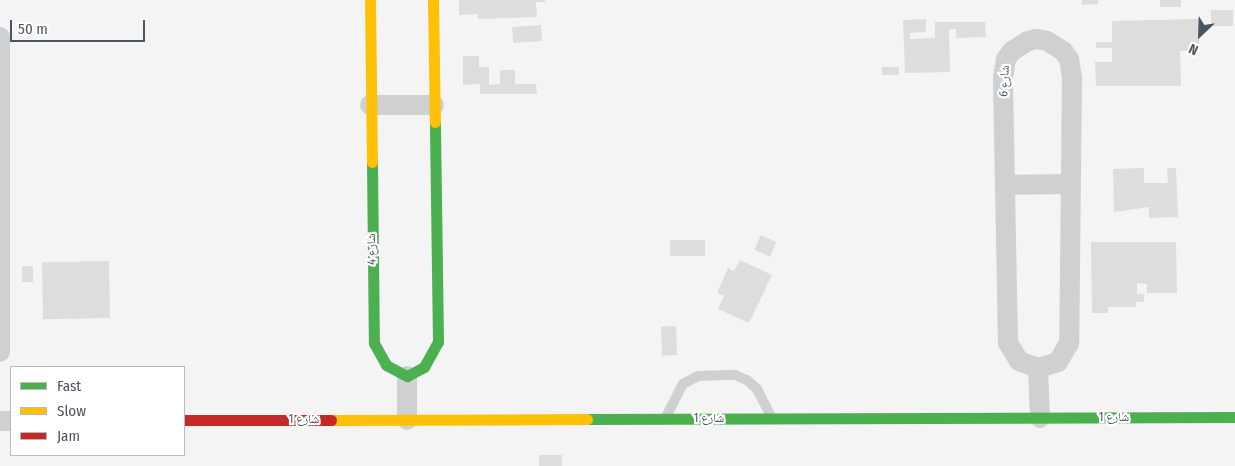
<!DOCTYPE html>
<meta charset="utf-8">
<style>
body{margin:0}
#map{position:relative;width:1235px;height:466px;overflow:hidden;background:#f4f4f4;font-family:"Fira Sans Condensed","Noto Naskh Arabic",sans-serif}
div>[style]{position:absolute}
.building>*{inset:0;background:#ddddde;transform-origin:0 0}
.lane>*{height:10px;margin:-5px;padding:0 5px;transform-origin:5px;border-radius:5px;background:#ced0d2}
.street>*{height:20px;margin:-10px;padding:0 10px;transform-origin:10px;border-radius:10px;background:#ced0d2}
.fast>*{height:11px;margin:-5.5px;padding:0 5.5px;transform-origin:5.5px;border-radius:5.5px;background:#4caf50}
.slow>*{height:11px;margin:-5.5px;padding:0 5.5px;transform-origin:5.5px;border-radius:5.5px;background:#ffc107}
.jam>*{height:11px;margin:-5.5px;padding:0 5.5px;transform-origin:5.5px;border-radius:5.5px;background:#c62828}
span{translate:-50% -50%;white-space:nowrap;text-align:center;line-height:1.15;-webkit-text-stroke:4.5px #fff;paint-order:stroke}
.street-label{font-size:12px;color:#4a5661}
.legend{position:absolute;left:10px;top:366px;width:175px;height:90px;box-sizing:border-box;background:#fff;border:1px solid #b7bbc0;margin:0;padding:6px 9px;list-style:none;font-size:15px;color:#4a5661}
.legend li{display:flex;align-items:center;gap:10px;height:25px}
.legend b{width:25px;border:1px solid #b7bbc0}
.north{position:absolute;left:1175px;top:10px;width:50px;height:50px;-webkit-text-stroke:4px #fff;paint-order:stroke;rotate:204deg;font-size:14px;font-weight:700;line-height:20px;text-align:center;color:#4a5661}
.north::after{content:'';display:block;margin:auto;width:18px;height:22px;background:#4a5661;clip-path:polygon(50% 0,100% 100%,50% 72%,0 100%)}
.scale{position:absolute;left:10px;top:20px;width:135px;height:22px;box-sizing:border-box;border:2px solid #4a5661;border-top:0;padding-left:6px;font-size:15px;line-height:18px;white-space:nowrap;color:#4a5661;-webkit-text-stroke:4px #fff;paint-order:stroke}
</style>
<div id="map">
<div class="building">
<i style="clip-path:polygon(459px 0,545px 0,545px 2px,536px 2px,537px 17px,478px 19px,478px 14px,459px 15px)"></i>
<i style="clip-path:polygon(1082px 0,1098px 0,1098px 4px,1082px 5px)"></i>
<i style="left:1160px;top:0;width:21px;height:7px"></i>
<i style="left:1233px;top:10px;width:16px;height:22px;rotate:90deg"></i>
<i style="clip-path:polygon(926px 19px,926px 32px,910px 33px,910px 39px,935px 38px,935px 22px,985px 22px,986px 37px,956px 38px,956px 29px,949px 29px,950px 72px,905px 73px,903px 20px)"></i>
<i style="clip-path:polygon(1199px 19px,1199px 51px,1180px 51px,1181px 86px,1096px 86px,1095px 62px,1112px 62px,1112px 48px,1096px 48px,1096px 42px,1112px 42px,1112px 21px)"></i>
<i style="left:541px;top:25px;width:16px;height:29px;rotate:86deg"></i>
<i style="clip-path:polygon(463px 56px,479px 56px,479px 67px,489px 67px,489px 85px,500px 84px,500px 70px,515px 70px,515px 84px,536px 84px,537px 94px,480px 94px,480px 84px,463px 85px)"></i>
<i style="left:882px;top:67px;width:17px;height:8px"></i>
<i style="clip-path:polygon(1144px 168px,1144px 183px,1168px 183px,1167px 168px,1176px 168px,1178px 217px,1149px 218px,1149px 207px,1114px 212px,1113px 169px)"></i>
<i style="left:761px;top:235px;width:17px;height:16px;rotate:25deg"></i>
<i style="left:705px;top:240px;width:16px;height:35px;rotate:90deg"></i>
<i style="clip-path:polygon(1091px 242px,1176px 242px,1177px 293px,1147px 293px,1147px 284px,1137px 283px,1137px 294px,1144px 294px,1144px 302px,1136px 302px,1136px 307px,1108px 307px,1108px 313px,1092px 313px)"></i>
<i style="clip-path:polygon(740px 260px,772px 275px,749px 323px,718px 309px,724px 296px,717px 293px,728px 268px,734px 271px)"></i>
<i style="left:109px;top:261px;width:57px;height:67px;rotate:89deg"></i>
<i style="left:22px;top:266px;width:11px;height:16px"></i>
<i style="left:676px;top:326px;width:29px;height:15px;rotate:88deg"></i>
<i style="left:539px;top:455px;width:23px;height:11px"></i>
</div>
<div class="lane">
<i style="left:666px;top:417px;width:37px;rotate:-63deg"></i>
<i style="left:683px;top:384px;width:17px;rotate:-28deg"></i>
<i style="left:698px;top:376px;width:37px;rotate:-2deg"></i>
<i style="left:735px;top:375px;width:13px;rotate:23deg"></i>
<i style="left:747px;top:380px;width:13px;rotate:42deg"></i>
<i style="left:757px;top:389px;width:30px;rotate:63deg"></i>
</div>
<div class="street">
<i style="left:0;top:37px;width:315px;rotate:90deg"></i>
<i style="left:1037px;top:39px;width:10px;rotate:11deg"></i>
<i style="left:1047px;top:41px;width:19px;rotate:32deg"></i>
<i style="left:1063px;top:51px;width:10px;rotate:53deg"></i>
<i style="left:1069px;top:59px;width:19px;rotate:81deg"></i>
<i style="left:1072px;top:78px;width:265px;rotate:90.6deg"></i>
<i style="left:1069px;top:343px;width:22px;rotate:120deg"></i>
<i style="left:1058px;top:362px;width:21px;rotate:163deg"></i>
<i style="left:1038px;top:368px;width:20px;rotate:-160deg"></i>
<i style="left:1019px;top:361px;width:21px;rotate:-121deg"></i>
<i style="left:1008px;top:343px;width:265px;rotate:-91.1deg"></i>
<i style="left:1003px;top:78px;width:19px;rotate:-81deg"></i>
<i style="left:1006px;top:59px;width:10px;rotate:-53deg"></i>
<i style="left:1012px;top:51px;width:19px;rotate:-32deg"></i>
<i style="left:1028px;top:41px;width:9px;rotate:-13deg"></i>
<i style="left:370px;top:105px;width:64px"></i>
<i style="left:1006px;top:185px;width:64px;rotate:-0.9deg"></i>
<i style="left:1038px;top:368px;width:50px;rotate:87.7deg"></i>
<i style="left:407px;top:420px;width:44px;rotate:-90deg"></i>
<i style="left:0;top:421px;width:11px"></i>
</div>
<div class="fast">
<i style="left:372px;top:162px;width:181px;rotate:89.4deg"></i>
<i style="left:374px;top:343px;width:25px;rotate:61deg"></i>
<i style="left:386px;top:365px;width:24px;rotate:28deg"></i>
<i style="left:407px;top:376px;width:19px;rotate:-28deg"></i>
<i style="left:424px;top:367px;width:29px;rotate:-61deg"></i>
<i style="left:438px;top:342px;width:220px;rotate:-90.8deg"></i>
<i style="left:587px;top:419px;width:648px;rotate:-0.18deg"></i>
</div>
<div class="slow">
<i style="left:370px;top:0;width:162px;rotate:89.3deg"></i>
<i style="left:433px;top:0;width:122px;rotate:89.1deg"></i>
<i style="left:331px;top:420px;width:256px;rotate:-0.2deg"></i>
</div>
<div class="jam">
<i style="left:184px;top:420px;width:147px"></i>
</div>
<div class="street-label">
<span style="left:1005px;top:81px;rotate:-87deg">شارع 6</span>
<span style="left:372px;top:249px;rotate:-91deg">شارع 4</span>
<span style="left:1114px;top:418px">شارع 1</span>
<span style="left:709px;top:419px">شارع 1</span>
<span style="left:304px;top:420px">شارع 1</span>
</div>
<ul class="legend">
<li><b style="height:6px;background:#4caf50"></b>Fast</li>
<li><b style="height:6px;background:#ffc107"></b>Slow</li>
<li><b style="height:6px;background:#c62828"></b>Jam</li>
</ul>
<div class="north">N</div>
<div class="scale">50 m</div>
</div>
